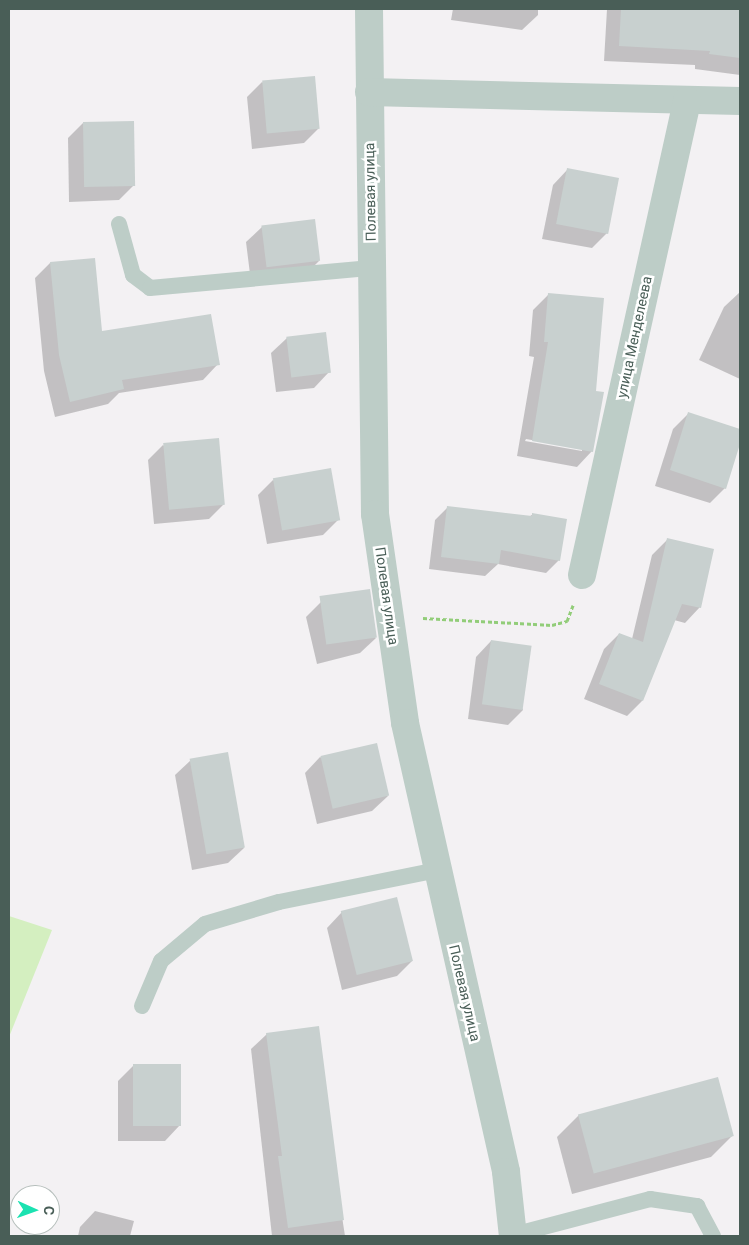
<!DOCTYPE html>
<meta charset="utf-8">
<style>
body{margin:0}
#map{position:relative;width:749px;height:1245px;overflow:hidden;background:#f3f1f3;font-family:Roboto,sans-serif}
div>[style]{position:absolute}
.green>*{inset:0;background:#d4efc0}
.shadow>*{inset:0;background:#0003}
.building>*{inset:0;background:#c8d0cf;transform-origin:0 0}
.path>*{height:3px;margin-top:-1.5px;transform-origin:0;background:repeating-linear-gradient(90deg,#92cd79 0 4px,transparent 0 6.5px)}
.service>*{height:16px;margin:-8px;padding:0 8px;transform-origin:8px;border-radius:8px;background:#bdcdc7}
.minor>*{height:28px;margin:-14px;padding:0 14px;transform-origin:14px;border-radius:14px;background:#bdcdc7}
span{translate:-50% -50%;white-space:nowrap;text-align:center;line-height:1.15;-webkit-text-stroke:5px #fff;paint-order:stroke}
.street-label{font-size:14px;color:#495e57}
.frame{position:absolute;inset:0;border:10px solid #495e57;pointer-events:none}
.north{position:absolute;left:10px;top:1185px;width:50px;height:50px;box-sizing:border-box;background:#fff;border:1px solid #b6bfbc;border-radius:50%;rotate:92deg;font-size:14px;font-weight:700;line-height:20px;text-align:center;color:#495e57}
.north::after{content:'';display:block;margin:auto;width:18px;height:22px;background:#1be2b1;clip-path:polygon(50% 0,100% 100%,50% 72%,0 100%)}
</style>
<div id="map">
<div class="green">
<i style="clip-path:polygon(9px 916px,52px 930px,9px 1037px)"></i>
</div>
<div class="shadow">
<i style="clip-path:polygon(453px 9px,538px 9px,538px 15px,522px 30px,451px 20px)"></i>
<i style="clip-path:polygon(607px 9px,740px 9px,740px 75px,695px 69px,695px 65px,604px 61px)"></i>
<i style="clip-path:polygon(262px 82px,319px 128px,304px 143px,252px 149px,247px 97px)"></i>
<i style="clip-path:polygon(83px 123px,134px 185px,119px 200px,69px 202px,68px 138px)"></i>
<i style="clip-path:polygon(568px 169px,607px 233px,592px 248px,542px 239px,553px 185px)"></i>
<i style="clip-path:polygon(262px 227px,319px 261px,304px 276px,251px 282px,246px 242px)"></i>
<i style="clip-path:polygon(94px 259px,101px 333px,218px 364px,203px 380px,119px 393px,108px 404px,55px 417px,44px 371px,35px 278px,50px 263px)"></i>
<i style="clip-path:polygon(740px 292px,740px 379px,699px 360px,724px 307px)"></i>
<i style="clip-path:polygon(evenodd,548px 295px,595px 392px,592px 451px,577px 467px,517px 456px,534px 357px,529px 356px,533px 310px,548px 295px,526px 439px,582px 449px,582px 451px,525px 441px,526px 439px)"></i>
<i style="clip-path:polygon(287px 338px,329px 372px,314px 388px,276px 392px,271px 353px)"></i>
<i style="clip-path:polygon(688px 414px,740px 430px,725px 488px,710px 503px,655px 486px,673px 429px)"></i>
<i style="clip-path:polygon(163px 445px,224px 504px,209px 519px,154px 524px,148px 460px)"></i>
<i style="clip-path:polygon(273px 480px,339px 519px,323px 535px,267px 544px,258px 495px)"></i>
<i style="clip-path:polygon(448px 507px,529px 517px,533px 514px,559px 560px,546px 573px,498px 564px,485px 576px,429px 569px,435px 520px)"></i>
<i style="clip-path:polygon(667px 540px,700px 607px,685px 623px,674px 620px,642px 701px,627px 716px,584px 699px,604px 649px,619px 634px,632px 639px,652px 555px)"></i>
<i style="clip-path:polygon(321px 602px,376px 638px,360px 653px,317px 664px,306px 617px)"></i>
<i style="clip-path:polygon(491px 641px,523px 710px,508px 725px,468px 719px,476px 657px)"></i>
<i style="clip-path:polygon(320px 757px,388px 796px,372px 811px,317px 824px,305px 773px)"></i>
<i style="clip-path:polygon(191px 760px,244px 848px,228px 863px,192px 870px,175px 775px)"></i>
<i style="clip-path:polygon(342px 912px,412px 961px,397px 976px,342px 990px,327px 928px)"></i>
<i style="clip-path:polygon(267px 1034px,327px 1119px,345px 1236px,272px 1236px,251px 1049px)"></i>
<i style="clip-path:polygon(133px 1066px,180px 1125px,165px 1141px,118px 1141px,118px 1081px)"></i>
<i style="clip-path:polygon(579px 1115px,732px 1136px,711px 1157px,572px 1194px,557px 1137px)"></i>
<i style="clip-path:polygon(95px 1211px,134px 1221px,130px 1236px,78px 1236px,80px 1227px)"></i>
</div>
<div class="building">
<i style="clip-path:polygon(621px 9px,740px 9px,740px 58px,709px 54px,710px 51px,619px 46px)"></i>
<i style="left:315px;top:76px;width:53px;height:53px;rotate:85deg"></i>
<i style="left:134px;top:121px;width:65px;height:51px;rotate:89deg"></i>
<i style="left:567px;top:168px;width:53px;height:57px;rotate:11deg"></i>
<i style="left:315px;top:219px;width:42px;height:54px;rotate:83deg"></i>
<i style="clip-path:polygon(95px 258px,102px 331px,211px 314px,220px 365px,122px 380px,124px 389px,70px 402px,59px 355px,50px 262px)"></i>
<i style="clip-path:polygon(548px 293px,604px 298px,596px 391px,604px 392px,593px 452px,532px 441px,548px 342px,544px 342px)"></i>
<i style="left:326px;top:332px;width:41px;height:40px;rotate:83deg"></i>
<i style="clip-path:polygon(688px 412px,740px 429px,740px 444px,726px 489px,670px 470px)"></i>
<i style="left:219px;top:438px;width:67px;height:56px;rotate:85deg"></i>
<i style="left:331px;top:468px;width:53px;height:59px;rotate:80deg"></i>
<i style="clip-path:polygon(447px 506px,532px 516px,532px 513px,567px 519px,560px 561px,501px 550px,499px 564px,441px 557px)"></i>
<i style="clip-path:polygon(667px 538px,714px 549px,701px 608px,682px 604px,643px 701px,599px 684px,619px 633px,643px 642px)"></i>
<i style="left:370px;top:589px;width:49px;height:51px;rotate:82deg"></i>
<i style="left:491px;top:640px;width:41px;height:65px;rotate:8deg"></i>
<i style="left:377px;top:743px;width:54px;height:58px;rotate:77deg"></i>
<i style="left:228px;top:752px;width:97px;height:39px;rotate:80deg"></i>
<i style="left:397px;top:897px;width:66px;height:58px;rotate:76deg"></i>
<i style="clip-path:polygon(319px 1026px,344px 1220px,288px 1228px,278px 1156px,282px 1156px,266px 1033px)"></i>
<i style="left:133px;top:1064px;width:48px;height:62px"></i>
<i style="left:718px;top:1077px;width:61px;height:145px;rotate:75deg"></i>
</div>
<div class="path">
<i style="left:423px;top:618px;width:129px;rotate:3.1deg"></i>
<i style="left:552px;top:625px;width:16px;rotate:-15deg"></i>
<i style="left:567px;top:621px;width:17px;rotate:-69deg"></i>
</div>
<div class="service">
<i style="left:119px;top:224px;width:53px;rotate:74.6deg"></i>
<i style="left:133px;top:275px;width:21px;rotate:37deg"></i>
<i style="left:150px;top:288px;width:222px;rotate:-5.2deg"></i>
<i style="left:142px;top:1006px;width:49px;rotate:-67.1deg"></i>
<i style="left:161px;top:961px;width:57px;rotate:-40.1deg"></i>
<i style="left:205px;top:924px;width:77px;rotate:-16.6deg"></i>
<i style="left:279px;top:902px;width:161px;rotate:-11.4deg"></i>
<i style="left:513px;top:1235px;width:142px;rotate:-14.7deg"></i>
<i style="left:650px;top:1199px;width:48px;rotate:8.5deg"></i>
<i style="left:697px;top:1206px;width:34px;rotate:62deg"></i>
</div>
<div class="minor">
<i style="left:369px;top:9px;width:505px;rotate:89.32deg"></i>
<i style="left:375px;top:514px;width:211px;rotate:81.8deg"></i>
<i style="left:405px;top:723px;width:460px;rotate:77.3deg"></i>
<i style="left:506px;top:1172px;width:64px;rotate:83.8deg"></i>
<i style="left:369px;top:92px;width:371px;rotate:1.4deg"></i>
<i style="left:582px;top:575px;width:486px;rotate:-77.5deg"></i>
</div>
<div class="street-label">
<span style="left:370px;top:192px;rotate:-91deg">Полевая улица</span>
<span style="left:634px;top:337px;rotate:-78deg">улица Менделеева</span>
<span style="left:387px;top:596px;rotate:82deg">Полевая улица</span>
<span style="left:465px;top:993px;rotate:77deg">Полевая улица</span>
</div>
<div class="frame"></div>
<div class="north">С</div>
</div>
